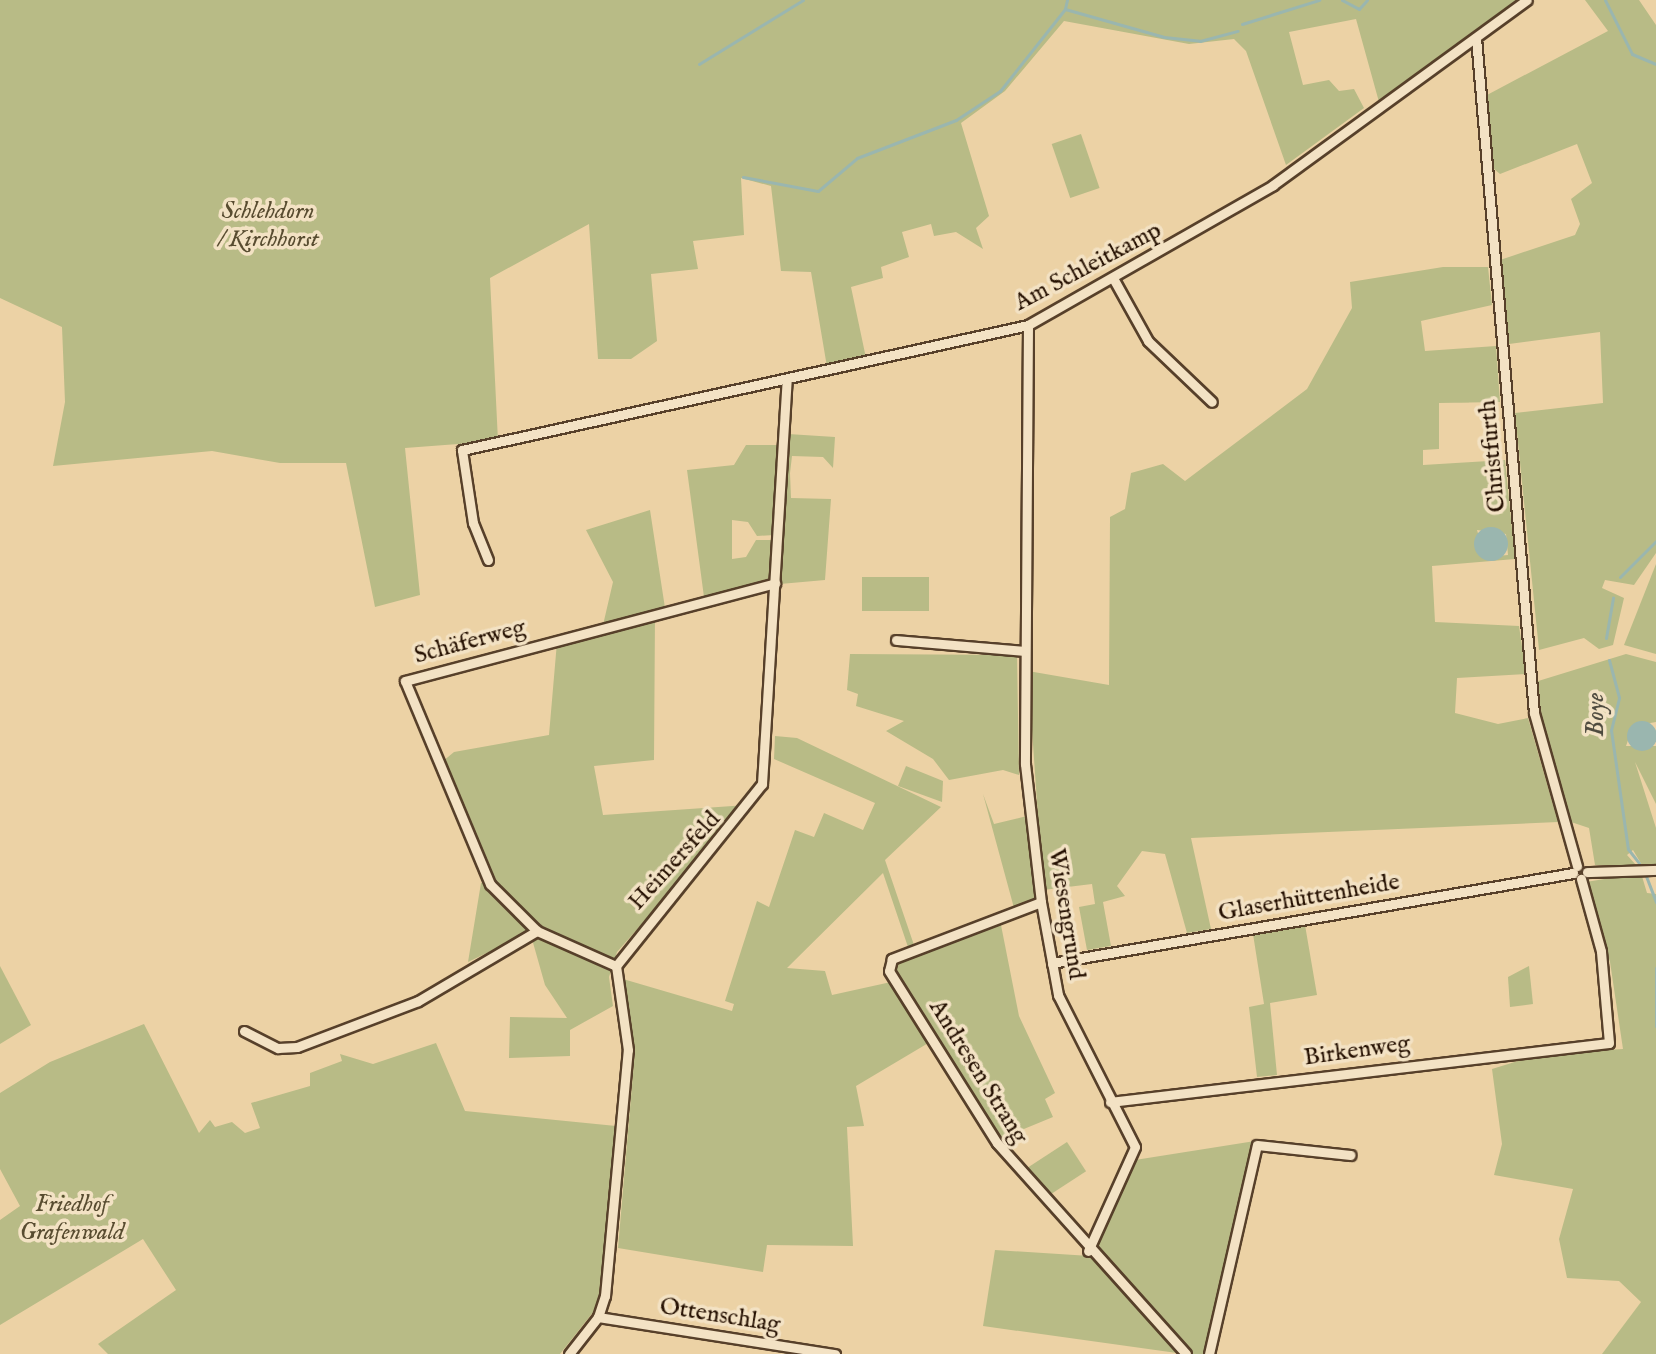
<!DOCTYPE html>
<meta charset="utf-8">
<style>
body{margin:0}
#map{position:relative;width:1656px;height:1354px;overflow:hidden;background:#ecd2a5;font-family:"IM FELL English",serif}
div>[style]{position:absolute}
.green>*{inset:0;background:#b8bb86;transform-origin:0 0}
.water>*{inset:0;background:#9ab6af}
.round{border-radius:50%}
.stream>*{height:3px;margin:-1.5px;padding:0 1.5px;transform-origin:1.5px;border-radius:1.5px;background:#9ab6af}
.roads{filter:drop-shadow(2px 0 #57402a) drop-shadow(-2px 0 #57402a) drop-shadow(0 2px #57402a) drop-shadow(0 -2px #57402a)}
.street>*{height:9px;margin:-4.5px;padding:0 4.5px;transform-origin:4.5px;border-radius:4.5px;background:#f3e2c4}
span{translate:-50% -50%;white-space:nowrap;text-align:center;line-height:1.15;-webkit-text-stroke:7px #f3e2c4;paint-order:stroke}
.park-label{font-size:24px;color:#584c30;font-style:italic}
.street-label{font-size:24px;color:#251001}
.water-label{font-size:26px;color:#4e4a3e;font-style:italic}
</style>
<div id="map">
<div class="green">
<i style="clip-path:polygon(0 0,1520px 0,1379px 102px,1356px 19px,1289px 32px,1303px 85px,1329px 80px,1339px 91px,1354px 89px,1364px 108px,1286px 165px,1246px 51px,1234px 39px,1189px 44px,1064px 21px,1005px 91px,961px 123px,989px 216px,976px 228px,983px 249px,956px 232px,934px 236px,931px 224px,902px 232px,909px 257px,881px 267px,883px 278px,851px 287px,866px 358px,827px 367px,811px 272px,781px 271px,771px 186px,741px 178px,744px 235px,693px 241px,698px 269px,651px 274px,657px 341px,631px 359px,598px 359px,589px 224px,490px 278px,498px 441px,405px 448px,420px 595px,375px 607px,346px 463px,280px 463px,212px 451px,53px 466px,65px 402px,62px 327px,0 298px)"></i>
<i style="clip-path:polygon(1585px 0,1639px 0,1656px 25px,1656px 553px,1634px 585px,1605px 580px,1602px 588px,1624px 598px,1613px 645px,1599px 649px,1584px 638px,1539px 650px,1515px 413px,1603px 403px,1600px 332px,1509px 344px,1500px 260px,1575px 235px,1580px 224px,1571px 199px,1592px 183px,1577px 144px,1500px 174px,1493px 168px,1487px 95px,1608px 31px)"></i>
<i style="left:1081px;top:134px;width:57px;height:31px;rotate:71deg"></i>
<i style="clip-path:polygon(evenodd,1443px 267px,1488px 267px,1492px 305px,1421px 321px,1425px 351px,1496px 346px,1500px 402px,1439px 403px,1439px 449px,1423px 450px,1423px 465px,1505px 460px,1515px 559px,1432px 566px,1435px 622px,1519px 626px,1526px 674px,1457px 678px,1455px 713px,1498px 724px,1528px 718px,1558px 822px,1191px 838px,1211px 929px,1187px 933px,1165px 854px,1142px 851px,1117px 886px,1125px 896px,1103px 902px,1111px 946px,1087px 950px,1079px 907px,1095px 904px,1092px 884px,1043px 890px,1028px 671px,1109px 685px,1110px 517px,1125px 509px,1131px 473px,1163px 464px,1185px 481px,1307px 389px,1352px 308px,1350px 282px,1443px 267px,1477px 530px,1506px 534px,1508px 555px,1485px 557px,1477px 530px)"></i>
<i style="clip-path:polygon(788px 434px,835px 437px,833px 468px,823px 457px,792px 456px,790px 473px,791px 498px,831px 499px,825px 580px,780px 584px)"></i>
<i style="clip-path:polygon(746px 445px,780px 445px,774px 535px,757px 536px,748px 522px,732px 520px,732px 559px,746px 557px,756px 540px,771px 540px,771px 578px,704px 597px,687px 470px,734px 465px)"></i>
<i style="clip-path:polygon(650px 510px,665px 608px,603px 625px,613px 582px,586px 530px)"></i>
<i style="clip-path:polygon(1656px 564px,1656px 654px,1624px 645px)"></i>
<i style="left:929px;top:577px;width:34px;height:67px;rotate:90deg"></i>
<i style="clip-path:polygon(655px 616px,654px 760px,594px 766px,603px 815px,747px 805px,617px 952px,609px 977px,613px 1006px,570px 1030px,570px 1056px,509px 1058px,510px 1017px,567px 1018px,545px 985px,530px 932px,468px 962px,481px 883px,492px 881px,442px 762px,454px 752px,549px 735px,557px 642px)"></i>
<i style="clip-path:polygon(850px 654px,1017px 655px,1019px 775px,1003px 770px,949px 780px,933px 759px,886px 731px,904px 721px,856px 706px,858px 694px,847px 690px)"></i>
<i style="clip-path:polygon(1626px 654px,1656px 662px,1656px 722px,1633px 726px,1626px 746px,1656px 746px,1656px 804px,1635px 762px,1656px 828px,1656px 865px,1642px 865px,1633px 850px,1627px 855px,1636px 865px,1595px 865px,1589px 828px,1565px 820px,1541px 741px,1535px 682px)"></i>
<i style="clip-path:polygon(775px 736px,797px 738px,941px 807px,885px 860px,915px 948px,909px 950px,883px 873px,787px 968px,825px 971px,832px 995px,891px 982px,930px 1042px,856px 1086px,864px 1126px,847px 1127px,853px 1246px,767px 1245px,763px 1272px,618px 1248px,635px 1050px,623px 979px,732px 1011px,734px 1004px,725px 1001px,757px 901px,769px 907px,795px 830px,814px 837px,824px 813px,863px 830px,875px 803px,774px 759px)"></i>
<i style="clip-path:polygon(906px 766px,943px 781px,942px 802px,898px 786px)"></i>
<i style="clip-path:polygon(983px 794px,994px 824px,1027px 816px,1035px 901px,1014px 908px)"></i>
<i style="clip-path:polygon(1641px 873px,1647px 893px,1656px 894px,1656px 1354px,1602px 1354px,1641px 1302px,1619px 1281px,1567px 1278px,1559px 1239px,1573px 1189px,1494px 1175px,1502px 1144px,1492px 1069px,1541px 1054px,1623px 1049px,1610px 962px,1586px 882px)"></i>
<i style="clip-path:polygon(1000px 920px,1019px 1016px,1055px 1093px,1045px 1099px,1053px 1117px,997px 1140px,893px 972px,896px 960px)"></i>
<i style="clip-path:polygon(1305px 925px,1317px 995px,1270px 1003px,1277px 1075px,1257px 1077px,1249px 1007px,1264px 1004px,1253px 934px)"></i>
<i style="clip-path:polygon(0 966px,31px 1025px,0 1044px)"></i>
<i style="clip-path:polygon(1529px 966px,1533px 1004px,1510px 1007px,1508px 977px)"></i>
<i style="clip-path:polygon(144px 1024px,199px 1133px,210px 1120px,215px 1127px,232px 1122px,245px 1133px,260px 1128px,251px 1103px,310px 1086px,310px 1073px,342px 1061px,340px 1054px,373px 1064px,436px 1043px,465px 1111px,616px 1126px,598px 1306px,560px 1354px,108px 1354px,98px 1344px,176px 1290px,143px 1239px,0 1325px,0 1220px,20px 1206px,0 1169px,0 1093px,50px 1062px)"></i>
<i style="clip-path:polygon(1255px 1141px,1206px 1354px,1193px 1354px,1095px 1254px,1095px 1241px,1135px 1160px)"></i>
<i style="left:1067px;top:1142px;width:35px;height:54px;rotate:57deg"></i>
<i style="clip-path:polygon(995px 1250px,1090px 1256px,1184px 1354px,983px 1326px)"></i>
</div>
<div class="water">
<i class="round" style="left:1474px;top:527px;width:34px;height:34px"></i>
<i class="round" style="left:1627px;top:721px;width:30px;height:30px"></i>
</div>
<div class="stream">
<i style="left:1067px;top:0;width:9px;rotate:103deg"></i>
<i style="left:1065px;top:9px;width:103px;rotate:15.8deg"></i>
<i style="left:1164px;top:37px;width:36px;rotate:6deg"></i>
<i style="left:1200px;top:41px;width:39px;rotate:-15deg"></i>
<i style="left:1342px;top:0;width:19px;rotate:28deg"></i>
<i style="left:1359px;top:9px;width:12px;rotate:-48deg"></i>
<i style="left:1605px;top:0;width:60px;rotate:63.4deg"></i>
<i style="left:1632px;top:54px;width:26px;rotate:23deg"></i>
<i style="left:1242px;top:24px;width:81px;rotate:-17.3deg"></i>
<i style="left:699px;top:64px;width:122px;rotate:-31.6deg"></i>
<i style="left:743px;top:177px;width:76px;rotate:10.6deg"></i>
<i style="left:818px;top:191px;width:51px;rotate:-40.2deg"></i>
<i style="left:857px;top:158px;width:106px;rotate:-21deg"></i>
<i style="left:956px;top:120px;width:53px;rotate:-33.4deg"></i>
<i style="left:1000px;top:91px;width:105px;rotate:-51.6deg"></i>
<i style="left:1620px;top:577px;width:51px;rotate:-45deg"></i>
<i style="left:1606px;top:638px;width:41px;rotate:-80.1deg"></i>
<i style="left:1609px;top:660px;width:39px;rotate:75deg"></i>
<i style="left:1619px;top:698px;width:33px;rotate:104deg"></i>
<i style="left:1611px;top:730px;width:120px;rotate:81.9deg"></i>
<i style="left:1628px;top:849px;width:18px;rotate:52deg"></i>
<i style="left:1646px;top:876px;width:28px;rotate:69deg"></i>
<i style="left:1656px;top:968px;width:58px;rotate:90deg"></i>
</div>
<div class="roads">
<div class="street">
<i style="left:1476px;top:38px;width:677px;rotate:85.09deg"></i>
<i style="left:1534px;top:713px;width:159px;rotate:74.3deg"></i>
<i style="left:1113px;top:278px;width:72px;rotate:60.9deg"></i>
<i style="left:1148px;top:341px;width:88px;rotate:43.6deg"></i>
<i style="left:1028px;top:325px;width:439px;rotate:90.4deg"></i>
<i style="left:1025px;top:764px;width:139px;rotate:83.4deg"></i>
<i style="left:1041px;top:902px;width:95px;rotate:79.6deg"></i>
<i style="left:1058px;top:995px;width:170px;rotate:63.1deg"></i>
<i style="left:1135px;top:1147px;width:114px;rotate:114.3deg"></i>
<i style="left:488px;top:560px;width:40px;rotate:-112deg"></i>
<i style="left:473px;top:523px;width:74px;rotate:-98.6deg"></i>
<i style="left:462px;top:450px;width:580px;rotate:-12.45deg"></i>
<i style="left:1028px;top:325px;width:282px;rotate:-29.7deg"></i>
<i style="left:1273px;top:185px;width:314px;rotate:-36.1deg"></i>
<i style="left:896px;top:640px;width:128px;rotate:4.9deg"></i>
<i style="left:1587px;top:872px;width:69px;rotate:-1.7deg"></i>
<i style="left:1041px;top:902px;width:160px;rotate:159.1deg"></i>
<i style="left:892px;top:959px;width:12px;rotate:104deg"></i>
<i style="left:889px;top:971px;width:203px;rotate:57.9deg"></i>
<i style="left:997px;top:1143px;width:283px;rotate:48.1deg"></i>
<i style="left:1052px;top:963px;width:529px;rotate:-9.8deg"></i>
<i style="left:616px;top:966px;width:86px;rotate:-156.1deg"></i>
<i style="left:537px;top:931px;width:66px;rotate:-135deg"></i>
<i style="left:490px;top:884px;width:220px;rotate:-112.7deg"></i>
<i style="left:405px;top:681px;width:383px;rotate:-14.8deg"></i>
<i style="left:244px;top:1031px;width:38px;rotate:27deg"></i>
<i style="left:278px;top:1048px;width:19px;rotate:-3deg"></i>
<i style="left:297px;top:1047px;width:129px;rotate:-20.8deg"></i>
<i style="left:418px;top:1001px;width:138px;rotate:-30.5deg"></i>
<i style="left:1110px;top:1102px;width:502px;rotate:-6.74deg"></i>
<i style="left:1609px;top:1043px;width:92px;rotate:-95deg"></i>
<i style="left:1601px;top:951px;width:75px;rotate:-105.5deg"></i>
<i style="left:598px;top:1317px;width:240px;rotate:8.9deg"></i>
<i style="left:569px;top:1354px;width:47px;rotate:-51.9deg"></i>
<i style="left:598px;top:1317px;width:22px;rotate:-72deg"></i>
<i style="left:605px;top:1296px;width:247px;rotate:-84.7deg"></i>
<i style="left:628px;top:1050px;width:85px;rotate:-98.1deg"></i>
<i style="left:616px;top:966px;width:233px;rotate:-51.3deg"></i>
<i style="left:762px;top:784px;width:404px;rotate:-86.5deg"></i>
<i style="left:1209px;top:1354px;width:214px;rotate:-77.1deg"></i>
<i style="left:1257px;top:1145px;width:94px;rotate:6.1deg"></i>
</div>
</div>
<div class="park-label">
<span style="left:268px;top:226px">Schlehdorn<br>/ Kirchhorst</span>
<span style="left:72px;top:1219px">Friedhof<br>Grafenwald</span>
</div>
<div class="street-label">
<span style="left:1088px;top:267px;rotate:-28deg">Am Schleitkamp</span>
<span style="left:1493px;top:456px;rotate:-95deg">Christfurth</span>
<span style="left:470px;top:642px;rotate:-15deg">Schäferweg</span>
<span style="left:675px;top:861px;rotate:-48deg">Heimersfeld</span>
<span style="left:1309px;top:898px;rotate:-10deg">Glaserhüttenheide</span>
<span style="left:1066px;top:914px;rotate:81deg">Wiesengrund</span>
<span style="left:1357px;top:1051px;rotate:-8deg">Birkenweg</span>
<span style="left:978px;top:1072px;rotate:58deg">Andresen Strang</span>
<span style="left:720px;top:1316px;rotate:9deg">Ottenschlag</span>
</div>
<div class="water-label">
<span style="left:1596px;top:715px;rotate:-90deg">Boye</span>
</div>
</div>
